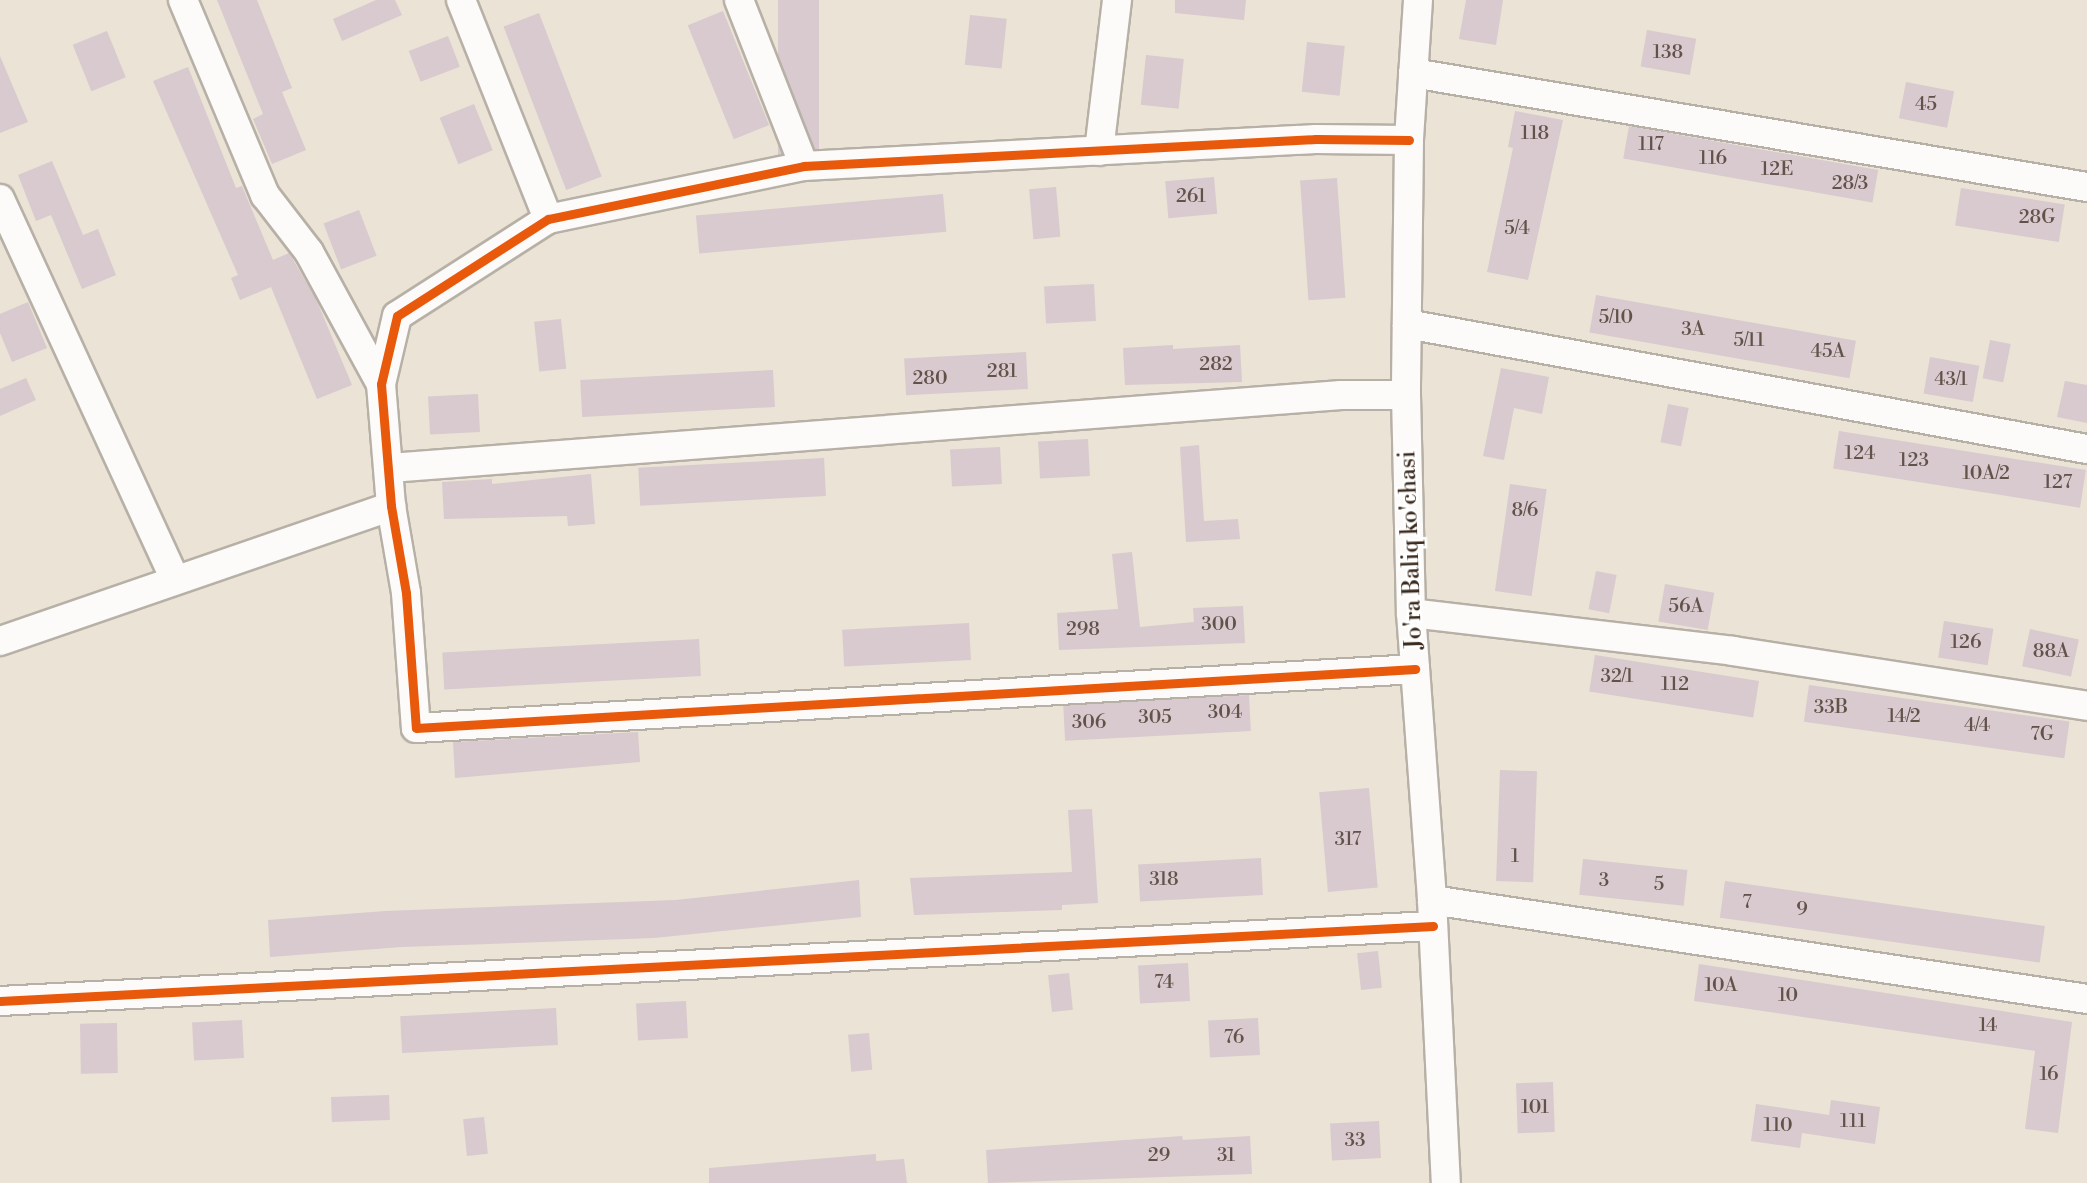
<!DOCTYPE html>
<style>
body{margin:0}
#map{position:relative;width:2087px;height:1183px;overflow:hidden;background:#ebe3d5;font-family:"Libre Bodoni",serif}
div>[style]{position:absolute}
.building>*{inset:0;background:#d8cace;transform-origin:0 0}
.roads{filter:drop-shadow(2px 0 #b7b0a6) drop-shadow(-2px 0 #b7b0a6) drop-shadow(0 2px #b7b0a6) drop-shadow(0 -2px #b7b0a6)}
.street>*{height:28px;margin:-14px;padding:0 14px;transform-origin:14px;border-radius:14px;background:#fcfbf9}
.cycleway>*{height:9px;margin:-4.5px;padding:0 4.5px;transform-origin:4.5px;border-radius:4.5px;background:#e8590c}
span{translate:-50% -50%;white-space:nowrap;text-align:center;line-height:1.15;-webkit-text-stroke:5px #fff;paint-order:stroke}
.number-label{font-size:19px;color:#62524a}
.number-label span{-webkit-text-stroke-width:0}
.street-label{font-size:23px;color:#3b2a1e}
</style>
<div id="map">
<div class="building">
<i style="clip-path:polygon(217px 0,257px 0,292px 88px,282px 92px,306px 150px,272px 164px,253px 119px,263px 114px)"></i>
<i style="clip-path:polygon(376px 0,395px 0,402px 15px,342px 41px,333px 19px)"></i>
<i style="left:778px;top:0;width:41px;height:157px"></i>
<i style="clip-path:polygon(1175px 0,1246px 0,1244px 20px,1175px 13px)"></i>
<i style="clip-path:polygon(1466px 0,1503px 0,1496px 45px,1459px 39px)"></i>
<i style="left:723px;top:11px;width:123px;height:38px;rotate:68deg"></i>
<i style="left:539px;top:13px;width:175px;height:38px;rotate:69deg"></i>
<i style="left:970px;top:15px;width:37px;height:50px;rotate:6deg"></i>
<i style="left:1647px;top:30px;width:50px;height:37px;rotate:10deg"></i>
<i style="left:107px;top:31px;width:50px;height:37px;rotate:68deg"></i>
<i style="left:448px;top:36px;width:33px;height:42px;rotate:69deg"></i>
<i style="left:1307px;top:42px;width:38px;height:50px;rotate:6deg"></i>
<i style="left:1146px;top:55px;width:38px;height:50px;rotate:6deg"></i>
<i style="clip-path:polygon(0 56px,28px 122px,0 133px)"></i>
<i style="clip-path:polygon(188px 67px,236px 188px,242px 186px,273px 260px,289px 253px,291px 256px,316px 299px,352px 385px,317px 399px,271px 287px,240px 300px,231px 278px,238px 275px,153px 81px)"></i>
<i style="left:1906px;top:82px;width:49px;height:37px;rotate:11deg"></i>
<i style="left:474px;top:104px;width:50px;height:37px;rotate:68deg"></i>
<i style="clip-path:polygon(1515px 111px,1563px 120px,1528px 280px,1487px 272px,1513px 148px,1508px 147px)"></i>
<i style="left:1629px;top:126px;width:253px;height:33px;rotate:10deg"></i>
<i style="clip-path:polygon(52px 161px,83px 235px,98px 229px,116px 275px,82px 289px,51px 215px,36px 221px,18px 175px)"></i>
<i style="left:1214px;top:177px;width:37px;height:49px;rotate:85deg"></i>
<i style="left:1337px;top:178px;width:120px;height:37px;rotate:86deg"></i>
<i style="left:1056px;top:187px;width:50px;height:27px;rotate:85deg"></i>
<i style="left:1961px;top:188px;width:105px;height:38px;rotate:9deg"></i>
<i style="left:943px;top:194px;width:38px;height:248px;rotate:85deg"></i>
<i style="left:359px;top:210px;width:49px;height:38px;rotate:69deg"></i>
<i style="left:1094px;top:284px;width:37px;height:50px;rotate:87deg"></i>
<i style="left:1596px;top:295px;width:264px;height:38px;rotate:10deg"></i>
<i style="clip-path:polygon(28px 302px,47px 348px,12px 362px,0 333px,0 314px)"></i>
<i style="left:561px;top:319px;width:50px;height:27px;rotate:84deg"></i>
<i style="left:1990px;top:340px;width:21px;height:39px;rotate:11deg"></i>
<i style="clip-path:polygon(1173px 345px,1173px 349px,1240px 345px,1242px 382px,1125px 385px,1123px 348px)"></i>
<i style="left:1026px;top:352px;width:37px;height:122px;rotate:87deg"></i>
<i style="left:1930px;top:357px;width:50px;height:37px;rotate:10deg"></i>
<i style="clip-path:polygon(1501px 368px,1549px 377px,1542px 414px,1514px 408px,1504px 460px,1483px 456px)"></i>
<i style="left:773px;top:370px;width:37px;height:193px;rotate:87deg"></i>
<i style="clip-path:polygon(26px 378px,36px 400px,0 416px,0 389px)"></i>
<i style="clip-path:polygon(2065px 381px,2087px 385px,2087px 423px,2057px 417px)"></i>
<i style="left:478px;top:394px;width:38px;height:50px;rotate:87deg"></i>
<i style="left:1668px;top:404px;width:21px;height:39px;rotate:11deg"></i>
<i style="left:1839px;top:431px;width:250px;height:38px;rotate:9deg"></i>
<i style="left:1088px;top:439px;width:37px;height:50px;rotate:87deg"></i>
<i style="clip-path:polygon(1199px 445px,1204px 521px,1238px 519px,1240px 539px,1186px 542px,1180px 447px)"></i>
<i style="left:1000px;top:447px;width:37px;height:50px;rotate:87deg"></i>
<i style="left:824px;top:458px;width:38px;height:186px;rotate:87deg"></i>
<i style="clip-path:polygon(591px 474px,595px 524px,568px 526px,567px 516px,444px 519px,442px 482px,492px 479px,492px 484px)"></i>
<i style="left:1510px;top:484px;width:37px;height:108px;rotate:8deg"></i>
<i style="clip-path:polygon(1132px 552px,1140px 627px,1194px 622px,1193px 608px,1243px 606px,1245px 643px,1059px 650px,1057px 613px,1118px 609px,1112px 554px)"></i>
<i style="left:1596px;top:571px;width:21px;height:39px;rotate:11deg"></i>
<i style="left:1665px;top:584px;width:50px;height:38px;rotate:10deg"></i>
<i style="left:1944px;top:621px;width:50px;height:37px;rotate:9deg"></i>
<i style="left:969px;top:623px;width:37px;height:127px;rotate:87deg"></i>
<i style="left:2030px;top:629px;width:50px;height:38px;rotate:12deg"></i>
<i style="left:699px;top:639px;width:37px;height:257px;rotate:87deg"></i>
<i style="left:1595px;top:655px;width:166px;height:37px;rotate:9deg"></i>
<i style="left:1809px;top:685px;width:263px;height:37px;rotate:8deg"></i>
<i style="left:1249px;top:695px;width:36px;height:186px;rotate:87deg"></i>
<i style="clip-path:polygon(638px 732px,640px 762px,455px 778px,453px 742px)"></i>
<i style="left:1500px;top:770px;width:37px;height:111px;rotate:2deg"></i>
<i style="left:1369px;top:788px;width:100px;height:50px;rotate:85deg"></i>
<i style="clip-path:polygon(1092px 809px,1098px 903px,1062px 905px,1062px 910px,914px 915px,910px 878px,1072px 872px,1068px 810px)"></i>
<i style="left:1261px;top:858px;width:37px;height:123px;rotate:87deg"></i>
<i style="left:1583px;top:859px;width:105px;height:36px;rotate:6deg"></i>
<i style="clip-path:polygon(859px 880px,861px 917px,654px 938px,402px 947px,270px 957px,268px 920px,385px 911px,676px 900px)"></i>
<i style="left:1725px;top:881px;width:323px;height:37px;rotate:8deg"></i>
<i style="left:1378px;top:951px;width:37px;height:21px;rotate:84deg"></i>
<i style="left:1188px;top:963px;width:38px;height:50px;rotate:87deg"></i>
<i style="clip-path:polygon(1699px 964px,2072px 1022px,2058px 1133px,2025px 1129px,2035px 1051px,1694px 1001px)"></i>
<i style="left:1069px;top:973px;width:37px;height:21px;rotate:84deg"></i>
<i style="left:686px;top:1001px;width:37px;height:50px;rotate:87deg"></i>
<i style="left:556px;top:1008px;width:37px;height:156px;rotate:87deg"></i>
<i style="left:1258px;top:1018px;width:37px;height:50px;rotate:87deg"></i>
<i style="left:242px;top:1020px;width:38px;height:50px;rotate:87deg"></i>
<i style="left:117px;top:1023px;width:50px;height:37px;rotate:89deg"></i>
<i style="left:869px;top:1033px;width:37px;height:21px;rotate:85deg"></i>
<i style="left:1553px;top:1082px;width:50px;height:37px;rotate:88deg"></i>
<i style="left:389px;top:1095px;width:25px;height:58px;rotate:88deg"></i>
<i style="clip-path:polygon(1831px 1100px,1880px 1107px,1875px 1144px,1802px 1133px,1800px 1148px,1751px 1141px,1756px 1104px,1829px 1115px)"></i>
<i style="left:484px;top:1117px;width:37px;height:21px;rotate:84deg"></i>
<i style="left:1379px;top:1121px;width:37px;height:49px;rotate:87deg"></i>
<i style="clip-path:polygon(1182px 1136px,1183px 1140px,1250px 1136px,1252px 1174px,988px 1183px,986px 1150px)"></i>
<i style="clip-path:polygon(876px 1154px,876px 1161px,904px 1159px,907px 1183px,709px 1183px,709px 1168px)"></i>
</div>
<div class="roads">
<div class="street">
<i style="left:183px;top:0;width:212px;rotate:67.2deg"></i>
<i style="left:265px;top:195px;width:72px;rotate:52.3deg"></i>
<i style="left:309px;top:252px;width:150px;rotate:61.4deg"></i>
<i style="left:461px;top:0;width:236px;rotate:68.3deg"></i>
<i style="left:739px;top:0;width:178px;rotate:68.6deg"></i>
<i style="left:1418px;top:0;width:140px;rotate:93.7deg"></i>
<i style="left:1409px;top:140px;width:255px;rotate:90.7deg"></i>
<i style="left:1406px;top:395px;width:218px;rotate:88.7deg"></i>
<i style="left:1411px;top:613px;width:288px;rotate:85.8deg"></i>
<i style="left:1432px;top:900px;width:283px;rotate:87.2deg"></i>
<i style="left:1413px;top:73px;width:684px;rotate:9.6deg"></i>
<i style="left:1409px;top:140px;width:93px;rotate:-179.4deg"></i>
<i style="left:1316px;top:139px;width:513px;rotate:176.98deg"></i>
<i style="left:804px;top:166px;width:261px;rotate:168.3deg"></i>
<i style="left:548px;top:219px;width:179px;rotate:147.3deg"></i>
<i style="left:397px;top:316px;width:70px;rotate:103.2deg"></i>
<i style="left:381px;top:384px;width:122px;rotate:85.3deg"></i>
<i style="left:391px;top:506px;width:88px;rotate:80.2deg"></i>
<i style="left:406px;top:593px;width:135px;rotate:85.8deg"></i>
<i style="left:416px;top:728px;width:1001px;rotate:-3.38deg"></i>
<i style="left:1099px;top:151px;width:152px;rotate:-83.2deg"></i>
<i style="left:0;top:199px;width:419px;rotate:65.3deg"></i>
<i style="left:1407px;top:324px;width:691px;rotate:10.42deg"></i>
<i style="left:390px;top:468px;width:954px;rotate:-4.39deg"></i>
<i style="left:1341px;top:395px;width:65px"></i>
<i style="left:1411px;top:613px;width:324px;rotate:6.7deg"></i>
<i style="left:1733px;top:651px;width:358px;rotate:8.8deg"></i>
<i style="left:0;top:641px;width:414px;rotate:-19deg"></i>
<i style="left:1432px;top:900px;width:662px;rotate:8.59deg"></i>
<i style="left:0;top:1001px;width:1435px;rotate:-3deg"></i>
</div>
</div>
<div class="cycleway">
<i style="left:1409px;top:140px;width:93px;rotate:-179.4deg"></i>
<i style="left:1316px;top:139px;width:513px;rotate:176.98deg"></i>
<i style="left:804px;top:166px;width:261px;rotate:168.3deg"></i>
<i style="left:548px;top:219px;width:179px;rotate:147.3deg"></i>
<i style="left:397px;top:316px;width:70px;rotate:103.2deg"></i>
<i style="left:381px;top:384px;width:122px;rotate:85.3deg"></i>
<i style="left:391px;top:506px;width:88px;rotate:80.2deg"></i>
<i style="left:406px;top:593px;width:135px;rotate:85.8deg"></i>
<i style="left:416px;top:728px;width:1001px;rotate:-3.38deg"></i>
<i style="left:0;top:1001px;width:1435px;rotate:-3deg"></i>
</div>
<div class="number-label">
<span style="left:1668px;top:53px">138</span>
<span style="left:1926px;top:105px">45</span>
<span style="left:1535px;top:134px">118</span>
<span style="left:1651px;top:145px">117</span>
<span style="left:1713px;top:159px">116</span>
<span style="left:1777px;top:170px">12E</span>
<span style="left:1850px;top:184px">28/3</span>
<span style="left:1191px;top:197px">261</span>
<span style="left:2037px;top:218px">28G</span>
<span style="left:1517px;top:229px">5/4</span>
<span style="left:1616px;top:318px">5/10</span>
<span style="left:1693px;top:330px">3A</span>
<span style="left:1749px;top:341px">5/11</span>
<span style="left:1828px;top:352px">45A</span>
<span style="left:1216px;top:365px">282</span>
<span style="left:1002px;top:372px">281</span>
<span style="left:930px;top:379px">280</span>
<span style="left:1951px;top:380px">43/1</span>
<span style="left:1860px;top:454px">124</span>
<span style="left:1914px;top:461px">123</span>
<span style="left:1986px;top:474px">10A/2</span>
<span style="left:2058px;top:483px">127</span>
<span style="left:1525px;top:511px">8/6</span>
<span style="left:1686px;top:607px">56A</span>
<span style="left:1219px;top:625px">300</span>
<span style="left:1083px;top:630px">298</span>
<span style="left:1966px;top:643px">126</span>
<span style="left:2051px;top:652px">88A</span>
<span style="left:1617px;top:677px">32/1</span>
<span style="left:1675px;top:685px">112</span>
<span style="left:1831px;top:708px">33B</span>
<span style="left:1225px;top:713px">304</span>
<span style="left:1904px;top:717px">14/2</span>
<span style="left:1155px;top:718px">305</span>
<span style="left:1089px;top:723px">306</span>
<span style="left:1977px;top:726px">4/4</span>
<span style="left:2042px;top:735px">7G</span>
<span style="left:1348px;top:840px">317</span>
<span style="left:1515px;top:857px">1</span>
<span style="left:1164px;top:880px">318</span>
<span style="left:1604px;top:881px">3</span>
<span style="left:1659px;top:885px">5</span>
<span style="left:1747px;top:903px">7</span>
<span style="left:1802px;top:910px">9</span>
<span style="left:1164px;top:983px">74</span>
<span style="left:1721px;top:986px">10A</span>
<span style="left:1788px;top:996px">10</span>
<span style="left:1988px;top:1026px">14</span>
<span style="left:1234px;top:1038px">76</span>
<span style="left:2049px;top:1075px">16</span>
<span style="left:1535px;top:1108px">101</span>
<span style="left:1853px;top:1122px">111</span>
<span style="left:1778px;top:1126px">110</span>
<span style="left:1355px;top:1141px">33</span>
<span style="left:1159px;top:1156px">29</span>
<span style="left:1226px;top:1156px">31</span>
</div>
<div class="street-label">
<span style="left:1411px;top:550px;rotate:-92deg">Jo'ra Baliq ko'chasi</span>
</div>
</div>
